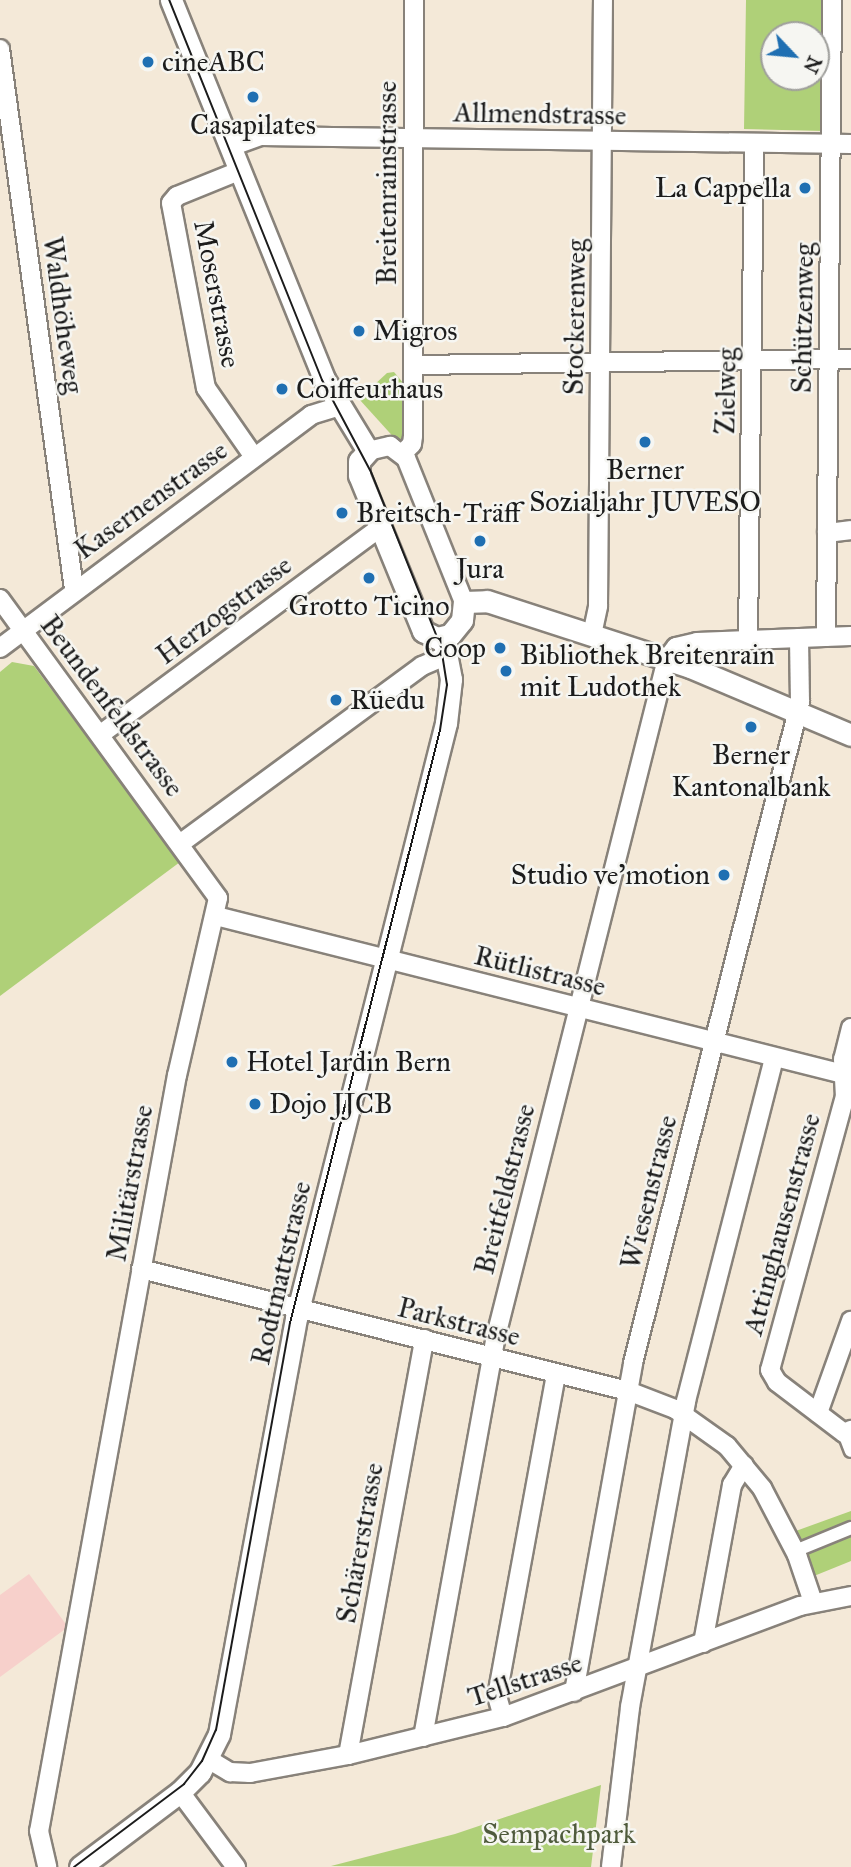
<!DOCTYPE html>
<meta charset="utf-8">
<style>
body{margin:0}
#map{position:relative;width:851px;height:1867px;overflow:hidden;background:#f4e9d8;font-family:"IM FELL Great Primer",serif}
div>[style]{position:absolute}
.built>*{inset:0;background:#f7d0cb}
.green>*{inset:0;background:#afd078}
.roads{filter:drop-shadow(2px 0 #88827a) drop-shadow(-2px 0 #88827a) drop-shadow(0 2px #88827a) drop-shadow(0 -2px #88827a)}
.pedestrian>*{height:12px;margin:-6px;padding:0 6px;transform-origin:6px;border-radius:6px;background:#fff}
.minor>*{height:18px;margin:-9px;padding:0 9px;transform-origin:9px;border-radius:9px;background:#fff}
.tertiary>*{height:21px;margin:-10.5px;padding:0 10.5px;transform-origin:10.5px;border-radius:10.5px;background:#fff}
.tram>*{height:2px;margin:-1px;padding:0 1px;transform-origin:1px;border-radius:1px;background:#1c1c1c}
.dots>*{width:19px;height:19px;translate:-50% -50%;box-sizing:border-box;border:4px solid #f6f6f2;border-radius:50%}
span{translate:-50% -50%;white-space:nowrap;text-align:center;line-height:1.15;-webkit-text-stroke:5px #f6f6f2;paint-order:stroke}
.poi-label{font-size:28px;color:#1c1c1c}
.left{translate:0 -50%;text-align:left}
.right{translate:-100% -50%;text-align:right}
.street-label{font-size:28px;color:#1c1c1c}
.park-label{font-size:28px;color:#4f5b3c}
.north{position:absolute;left:760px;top:21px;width:70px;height:70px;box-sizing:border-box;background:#f6f6f2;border:2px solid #9f9f9c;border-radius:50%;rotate:116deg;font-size:19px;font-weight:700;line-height:28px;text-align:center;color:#1c1c1c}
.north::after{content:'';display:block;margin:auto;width:24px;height:32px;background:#1f6fb2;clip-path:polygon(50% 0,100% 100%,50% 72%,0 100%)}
</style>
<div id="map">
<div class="built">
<i style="clip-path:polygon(29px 1574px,68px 1627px,0 1677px,0 1595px)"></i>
</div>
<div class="green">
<i style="clip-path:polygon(evenodd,746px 0,826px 0,824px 131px,744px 129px,746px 0,774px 35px,816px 35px,816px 77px,774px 77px,774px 35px)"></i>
<i style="clip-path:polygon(394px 372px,404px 384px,404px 435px,398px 442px,359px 399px,387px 373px)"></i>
<i style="clip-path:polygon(12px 662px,34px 666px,180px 862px,0 996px,0 672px)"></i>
<i style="clip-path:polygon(851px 1511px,851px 1561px,814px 1576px,793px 1532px)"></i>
<i style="clip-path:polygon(601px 1785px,591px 1867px,331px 1866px,455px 1834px)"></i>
</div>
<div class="roads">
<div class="pedestrian">
<i style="left:844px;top:1433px;width:19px;rotate:69deg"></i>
<i style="left:795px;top:1551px;width:61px;rotate:-22.3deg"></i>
</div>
<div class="minor">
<i style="left:0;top:49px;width:545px;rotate:82.2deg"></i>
<i style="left:230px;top:147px;width:33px;rotate:-20deg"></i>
<i style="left:261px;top:136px;width:590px;rotate:0.78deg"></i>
<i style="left:239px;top:171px;width:67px;rotate:158deg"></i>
<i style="left:177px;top:196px;width:9px;rotate:131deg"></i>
<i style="left:171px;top:203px;width:188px;rotate:79.3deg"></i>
<i style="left:206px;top:388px;width:84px;rotate:55.2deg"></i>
<i style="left:414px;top:365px;width:437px;rotate:-0.8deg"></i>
<i style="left:368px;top:451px;width:23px;rotate:-13deg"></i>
<i style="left:390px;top:446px;width:20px;rotate:37deg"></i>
<i style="left:406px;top:458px;width:155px;rotate:68.1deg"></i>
<i style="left:402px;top:454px;width:14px;rotate:-45deg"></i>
<i style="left:412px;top:444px;width:8px;rotate:-83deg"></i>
<i style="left:413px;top:436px;width:436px;rotate:-89.9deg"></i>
<i style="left:827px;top:533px;width:24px;rotate:-7deg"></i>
<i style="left:0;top:599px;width:370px;rotate:53.9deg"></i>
<i style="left:218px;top:898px;width:182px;rotate:103deg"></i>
<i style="left:177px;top:1075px;width:768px;rotate:100.34deg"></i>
<i style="left:39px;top:1831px;width:37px;rotate:77deg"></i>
<i style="left:592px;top:635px;width:30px;rotate:-78deg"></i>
<i style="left:598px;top:606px;width:606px;rotate:-89.53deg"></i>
<i style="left:826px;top:637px;width:637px;rotate:-89.46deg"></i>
<i style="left:748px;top:640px;width:497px;rotate:-89.3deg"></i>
<i style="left:0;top:648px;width:389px;rotate:-36.8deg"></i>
<i style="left:311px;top:415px;width:30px;rotate:-17deg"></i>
<i style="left:101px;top:734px;width:346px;rotate:-36.5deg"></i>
<i style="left:181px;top:843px;width:299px;rotate:-36.3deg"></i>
<i style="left:422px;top:666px;width:28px;rotate:-23deg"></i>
<i style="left:216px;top:916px;width:655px;rotate:14.14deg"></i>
<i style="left:851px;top:1028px;width:32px;rotate:104deg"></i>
<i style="left:843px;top:1059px;width:37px;rotate:87deg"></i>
<i style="left:845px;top:1096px;width:284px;rotate:105.3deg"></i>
<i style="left:770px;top:1370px;width:14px;rotate:60deg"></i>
<i style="left:777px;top:1382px;width:84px;rotate:37.3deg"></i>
<i style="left:844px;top:1433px;width:8px;rotate:-23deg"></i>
<i style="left:141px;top:1269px;width:502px;rotate:14.06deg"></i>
<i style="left:628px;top:1391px;width:50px;rotate:21deg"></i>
<i style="left:675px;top:1409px;width:64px;rotate:35.4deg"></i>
<i style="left:727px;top:1446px;width:55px;rotate:50.2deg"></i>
<i style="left:762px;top:1488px;width:76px;rotate:62.4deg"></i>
<i style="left:797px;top:1555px;width:50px;rotate:71.2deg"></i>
<i style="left:818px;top:1413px;width:98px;rotate:-70.3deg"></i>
<i style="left:703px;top:1643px;width:161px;rotate:-79.6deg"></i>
<i style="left:732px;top:1485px;width:23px;rotate:-59deg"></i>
<i style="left:574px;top:1692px;width:334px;rotate:-79.8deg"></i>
<i style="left:633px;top:1363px;width:682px;rotate:-75.82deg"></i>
<i style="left:800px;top:702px;width:64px;rotate:-90.9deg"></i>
<i style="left:503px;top:1717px;width:22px;rotate:-106deg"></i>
<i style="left:497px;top:1696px;width:327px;rotate:-79.6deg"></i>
<i style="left:423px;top:1737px;width:403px;rotate:-79.7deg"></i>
<i style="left:495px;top:1340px;width:702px;rotate:-75.83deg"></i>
<i style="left:667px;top:659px;width:15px;rotate:-53deg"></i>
<i style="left:676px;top:647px;width:22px;rotate:-13deg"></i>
<i style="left:697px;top:642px;width:154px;rotate:-2.2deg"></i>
<i style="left:348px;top:1755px;width:423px;rotate:-79.6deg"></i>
<i style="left:208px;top:1759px;width:26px;rotate:31deg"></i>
<i style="left:230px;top:1772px;width:20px;rotate:3deg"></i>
<i style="left:250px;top:1773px;width:100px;rotate:-10.4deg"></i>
<i style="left:348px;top:1755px;width:160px;rotate:-13.8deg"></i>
<i style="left:503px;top:1717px;width:317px;rotate:-20.5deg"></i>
<i style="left:800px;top:1606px;width:52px;rotate:-11.1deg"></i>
<i style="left:180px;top:1792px;width:94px;rotate:53.3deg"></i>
<i style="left:611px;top:1867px;width:161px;rotate:-83.2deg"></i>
<i style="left:630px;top:1707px;width:311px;rotate:-79.6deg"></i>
<i style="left:686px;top:1401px;width:354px;rotate:-75.6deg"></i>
</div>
<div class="tertiary">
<i style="left:171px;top:0;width:409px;rotate:68deg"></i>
<i style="left:324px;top:379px;width:84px;rotate:58.6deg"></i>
<i style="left:368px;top:451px;width:13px;rotate:132deg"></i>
<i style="left:359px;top:461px;width:14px;rotate:90deg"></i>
<i style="left:359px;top:475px;width:169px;rotate:67.7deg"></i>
<i style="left:423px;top:631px;width:16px;rotate:27deg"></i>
<i style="left:437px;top:638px;width:13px;rotate:-13deg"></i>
<i style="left:450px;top:635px;width:19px;rotate:-51deg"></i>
<i style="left:462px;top:620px;width:18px;rotate:-84deg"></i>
<i style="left:464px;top:602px;width:23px;rotate:-2deg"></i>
<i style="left:487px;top:601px;width:213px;rotate:18deg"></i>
<i style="left:690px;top:667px;width:175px;rotate:22.9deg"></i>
<i style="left:80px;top:1867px;width:125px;rotate:-36.9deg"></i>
<i style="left:180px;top:1792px;width:28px;rotate:-45deg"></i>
<i style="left:200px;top:1772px;width:42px;rotate:-63.4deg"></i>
<i style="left:219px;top:1734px;width:423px;rotate:-79.5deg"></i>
<i style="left:296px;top:1318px;width:614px;rotate:-75.85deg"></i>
<i style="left:446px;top:723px;width:44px;rotate:-83.5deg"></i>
<i style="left:451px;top:679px;width:42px;rotate:-101deg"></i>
</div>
</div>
<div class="tram">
<i style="left:74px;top:1867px;width:138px;rotate:-37deg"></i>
<i style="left:184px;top:1784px;width:29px;rotate:-52deg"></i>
<i style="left:202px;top:1761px;width:34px;rotate:-66deg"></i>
<i style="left:216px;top:1730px;width:414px;rotate:-79.7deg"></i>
<i style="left:290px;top:1323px;width:612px;rotate:-75.8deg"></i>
<i style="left:440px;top:730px;width:46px;rotate:-81.2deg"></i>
<i style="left:447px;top:685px;width:38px;rotate:-99deg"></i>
<i style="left:441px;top:647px;width:188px;rotate:-111.8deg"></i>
<i style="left:371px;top:472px;width:104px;rotate:-118deg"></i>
<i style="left:322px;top:380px;width:410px;rotate:-111.9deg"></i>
</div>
<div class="dots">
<i style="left:148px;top:62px;background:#1f6fb2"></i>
<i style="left:253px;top:97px;background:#1f6fb2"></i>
<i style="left:805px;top:188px;background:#1f6fb2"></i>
<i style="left:359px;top:331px;background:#1f6fb2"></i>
<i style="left:282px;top:389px;background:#1f6fb2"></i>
<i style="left:645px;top:442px;background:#1f6fb2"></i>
<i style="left:342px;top:513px;background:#1f6fb2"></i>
<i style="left:480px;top:541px;background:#1f6fb2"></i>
<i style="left:369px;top:578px;background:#1f6fb2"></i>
<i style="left:500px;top:648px;background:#1f6fb2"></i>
<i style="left:506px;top:671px;background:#1f6fb2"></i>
<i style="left:336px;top:700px;background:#1f6fb2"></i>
<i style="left:751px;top:727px;background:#1f6fb2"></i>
<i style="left:724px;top:875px;background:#1f6fb2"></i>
<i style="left:232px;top:1062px;background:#1f6fb2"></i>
<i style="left:255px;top:1104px;background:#1f6fb2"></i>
</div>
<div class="poi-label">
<span class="left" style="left:162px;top:62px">cineABC</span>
<span style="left:253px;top:125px">Casapilates</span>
<span class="right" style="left:791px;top:188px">La Cappella</span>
<span class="left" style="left:373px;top:331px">Migros</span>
<span class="left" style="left:296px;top:389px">Coiffeurhaus</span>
<span style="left:645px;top:486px">Berner<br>Sozialjahr JUVESO</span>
<span class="left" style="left:356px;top:513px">Breitsch-Träff</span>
<span style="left:480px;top:569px">Jura</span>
<span style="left:369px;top:606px">Grotto Ticino</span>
<span class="right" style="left:486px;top:648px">Coop</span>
<span class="left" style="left:520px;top:671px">Bibliothek Breitenrain<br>mit Ludothek</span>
<span class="left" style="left:350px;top:700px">Rüedu</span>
<span style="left:751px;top:771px">Berner<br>Kantonalbank</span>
<span class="right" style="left:710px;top:875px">Studio ve'motion</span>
<span class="left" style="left:246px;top:1062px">Hotel Jardin Bern</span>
<span class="left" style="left:269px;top:1104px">Dojo JJCB</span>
</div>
<div class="street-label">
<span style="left:540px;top:114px;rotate:1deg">Allmendstrasse</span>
<span style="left:387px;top:183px;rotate:-90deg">Breitenrainstrasse</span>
<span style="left:217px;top:294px;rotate:79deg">Moserstrasse</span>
<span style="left:63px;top:315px;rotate:82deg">Waldhöheweg</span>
<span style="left:575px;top:317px;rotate:-89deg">Stockerenweg</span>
<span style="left:803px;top:318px;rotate:-89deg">Schützenweg</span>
<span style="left:726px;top:391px;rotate:-89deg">Zielweg</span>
<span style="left:151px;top:500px;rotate:-36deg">Kasernenstrasse</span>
<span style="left:224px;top:610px;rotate:-37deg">Herzogstrasse</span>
<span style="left:112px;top:706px;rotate:53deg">Beundenfeldstrasse</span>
<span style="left:540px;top:971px;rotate:14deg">Rütlistrasse</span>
<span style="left:130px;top:1183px;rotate:-80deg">Militärstrasse</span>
<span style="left:505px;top:1189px;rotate:-76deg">Breitfeldstrasse</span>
<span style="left:649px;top:1192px;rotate:-76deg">Wiesenstrasse</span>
<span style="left:782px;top:1224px;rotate:-75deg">Attinghausenstrasse</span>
<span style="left:281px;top:1273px;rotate:-77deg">Rodtmattstrasse</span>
<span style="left:459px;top:1322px;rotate:14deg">Parkstrasse</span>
<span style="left:360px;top:1543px;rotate:-80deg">Schärerstrasse</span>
<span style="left:525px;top:1680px;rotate:-18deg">Tellstrasse</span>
</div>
<div class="park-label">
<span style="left:559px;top:1834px">Sempachpark</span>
</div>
<div class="north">N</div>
</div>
